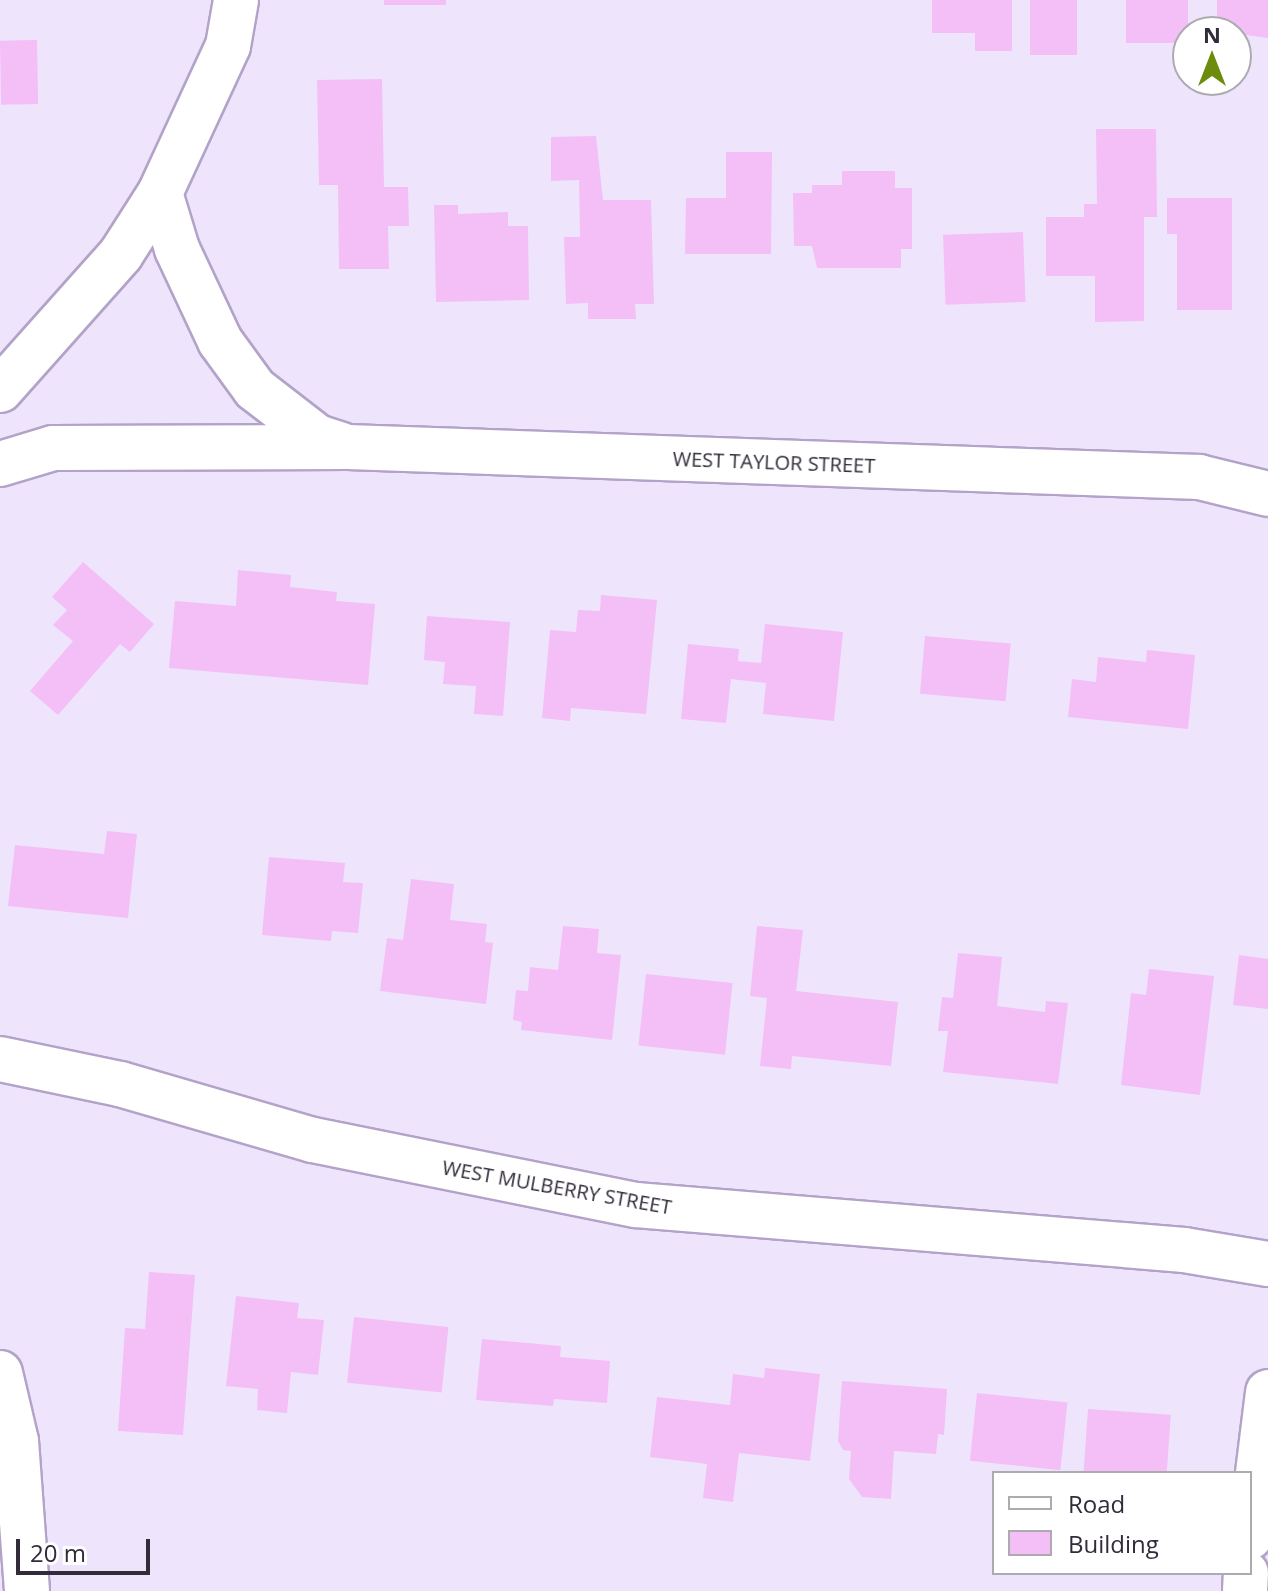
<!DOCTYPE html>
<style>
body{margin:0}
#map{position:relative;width:1268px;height:1591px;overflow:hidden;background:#eee5fc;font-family:"Open Sans",sans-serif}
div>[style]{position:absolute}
.building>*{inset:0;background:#f4bef7;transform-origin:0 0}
.roads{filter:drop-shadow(2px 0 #b3a3c8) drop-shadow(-2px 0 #b3a3c8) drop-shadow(0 2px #b3a3c8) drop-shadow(0 -2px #b3a3c8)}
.minor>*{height:44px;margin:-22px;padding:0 22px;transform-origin:22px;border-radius:22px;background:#fff}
span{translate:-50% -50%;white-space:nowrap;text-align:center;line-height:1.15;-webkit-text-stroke:7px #fff;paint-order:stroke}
.street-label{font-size:20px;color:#322b3a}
.legend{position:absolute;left:992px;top:1471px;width:260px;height:104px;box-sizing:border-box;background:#fff;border:2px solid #adaab0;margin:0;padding:10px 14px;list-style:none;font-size:24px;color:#322b3a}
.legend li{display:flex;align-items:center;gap:16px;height:40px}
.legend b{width:40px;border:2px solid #adaab0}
.north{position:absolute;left:1172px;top:16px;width:80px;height:80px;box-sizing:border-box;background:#fff;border:2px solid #adaab0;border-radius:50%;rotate:0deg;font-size:22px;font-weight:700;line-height:32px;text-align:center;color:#322b3a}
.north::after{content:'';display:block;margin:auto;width:28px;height:36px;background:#6d8c0e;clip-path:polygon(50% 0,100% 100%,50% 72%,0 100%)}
.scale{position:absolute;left:16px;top:1539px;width:134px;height:36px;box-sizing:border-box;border:4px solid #322b3a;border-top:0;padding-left:10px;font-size:24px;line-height:28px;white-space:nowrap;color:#322b3a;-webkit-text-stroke:6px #fff;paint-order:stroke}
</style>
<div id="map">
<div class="building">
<i style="left:384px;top:0;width:62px;height:5px"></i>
<i style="clip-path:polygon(932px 0,1012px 0,1012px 51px,975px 51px,975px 33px,932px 33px)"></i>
<i style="left:1030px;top:0;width:47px;height:55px"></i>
<i style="left:1126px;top:0;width:62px;height:43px"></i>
<i style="clip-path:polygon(1217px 0,1268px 0,1268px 38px,1217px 31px)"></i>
<i style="left:37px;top:40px;width:64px;height:37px;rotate:89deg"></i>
<i style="clip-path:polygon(382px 79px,384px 187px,408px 187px,409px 226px,388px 226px,389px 269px,339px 269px,338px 185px,319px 185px,317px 80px)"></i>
<i style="clip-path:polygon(1096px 129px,1156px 129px,1157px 217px,1144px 217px,1144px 321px,1095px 322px,1095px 276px,1046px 276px,1046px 217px,1084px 217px,1084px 204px,1097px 204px)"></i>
<i style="clip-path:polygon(596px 136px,603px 200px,651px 200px,654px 304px,635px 304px,636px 319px,588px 319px,588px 303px,566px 304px,564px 237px,580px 237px,579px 180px,551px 181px,551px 137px)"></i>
<i style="clip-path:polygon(726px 152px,772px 152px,771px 254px,685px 254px,686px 198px,726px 198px)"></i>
<i style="clip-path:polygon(842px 171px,895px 171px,895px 188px,912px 188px,912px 249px,901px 249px,901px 268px,817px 268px,812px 246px,794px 246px,793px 193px,812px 193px,812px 185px,842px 185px)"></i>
<i style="clip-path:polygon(1167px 198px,1232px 198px,1232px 310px,1177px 310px,1177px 234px,1167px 234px)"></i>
<i style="clip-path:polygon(434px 205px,458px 205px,458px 214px,508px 212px,508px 226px,528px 226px,529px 300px,436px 302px)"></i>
<i style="left:1023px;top:232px;width:70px;height:80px;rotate:88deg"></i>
<i style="clip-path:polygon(83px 562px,154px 624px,130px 652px,120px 644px,58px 715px,30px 691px,73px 641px,53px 625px,67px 610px,52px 597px)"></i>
<i style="clip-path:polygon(238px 570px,291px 575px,290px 587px,337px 592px,336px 601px,375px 604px,368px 685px,169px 668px,175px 601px,236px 606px)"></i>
<i style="clip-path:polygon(601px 595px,657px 600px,646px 714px,571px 708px,570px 721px,542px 718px,550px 630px,576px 632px,578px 610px,600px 611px)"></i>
<i style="clip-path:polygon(427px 616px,510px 622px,503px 716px,474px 714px,476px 686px,443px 684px,445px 662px,424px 660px)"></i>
<i style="clip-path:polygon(765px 624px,843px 632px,834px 721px,763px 714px,766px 683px,731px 679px,726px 723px,681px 719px,688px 644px,739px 649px,738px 661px,761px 663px)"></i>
<i style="left:925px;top:636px;width:86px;height:58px;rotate:5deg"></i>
<i style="clip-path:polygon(1147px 650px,1195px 655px,1188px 729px,1068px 717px,1072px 679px,1096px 682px,1098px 657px,1146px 662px)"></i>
<i style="clip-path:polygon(107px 831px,137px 834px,128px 918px,8px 906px,15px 845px,104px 854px)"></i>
<i style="clip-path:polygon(269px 857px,345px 863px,343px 882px,363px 883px,358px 933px,332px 931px,331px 941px,262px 935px)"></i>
<i style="clip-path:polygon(411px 879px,454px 884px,450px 920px,487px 924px,485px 942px,493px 943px,486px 1004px,380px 991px,387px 938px,403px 940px)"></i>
<i style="clip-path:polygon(563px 926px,599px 929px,597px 953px,621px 955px,612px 1040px,521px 1030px,522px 1022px,513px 1020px,516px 990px,528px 991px,530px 967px,558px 970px)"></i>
<i style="clip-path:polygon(757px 926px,803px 930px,796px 991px,898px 1002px,891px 1066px,792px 1056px,791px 1069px,760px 1066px,767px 998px,750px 996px)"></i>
<i style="clip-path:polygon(958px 953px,1002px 957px,997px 1006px,1045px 1012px,1046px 1001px,1068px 1003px,1058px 1084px,943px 1072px,948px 1031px,938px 1031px,942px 997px,953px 998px)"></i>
<i style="clip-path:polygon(1239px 955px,1268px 959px,1268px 1009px,1233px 1005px)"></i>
<i style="clip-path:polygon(1149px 969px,1214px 976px,1200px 1095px,1121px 1085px,1131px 993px,1146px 995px)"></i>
<i style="left:646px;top:974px;width:87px;height:72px;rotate:6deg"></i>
<i style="clip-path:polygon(149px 1272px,195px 1275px,183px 1435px,118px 1431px,125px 1328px,145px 1329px)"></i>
<i style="clip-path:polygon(236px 1296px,299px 1303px,297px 1318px,324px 1320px,318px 1375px,291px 1372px,287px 1413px,257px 1410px,258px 1389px,226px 1386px)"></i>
<i style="left:354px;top:1317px;width:95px;height:66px;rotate:6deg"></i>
<i style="clip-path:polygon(482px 1339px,561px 1346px,560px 1357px,610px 1361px,607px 1403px,554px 1399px,553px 1406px,476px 1400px)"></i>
<i style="clip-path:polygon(765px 1368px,820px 1374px,810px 1461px,739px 1453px,733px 1502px,703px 1498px,707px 1464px,650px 1457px,657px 1397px,730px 1405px,733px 1374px,764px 1378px)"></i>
<i style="clip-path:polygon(842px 1381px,947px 1389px,944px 1435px,938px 1434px,936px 1454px,894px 1451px,891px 1499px,862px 1497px,849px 1479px,851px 1451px,843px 1450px,838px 1441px)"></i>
<i style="left:977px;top:1393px;width:91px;height:68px;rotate:6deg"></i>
<i style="left:1088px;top:1409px;width:83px;height:64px;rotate:4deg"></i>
</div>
<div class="roads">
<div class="minor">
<i style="left:160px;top:193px;width:59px;rotate:73.1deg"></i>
<i style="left:177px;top:249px;width:102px;rotate:64.9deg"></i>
<i style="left:220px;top:341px;width:59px;rotate:53.9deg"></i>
<i style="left:255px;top:389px;width:78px;rotate:37.7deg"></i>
<i style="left:317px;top:437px;width:26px;rotate:18deg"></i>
<i style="left:0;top:390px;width:182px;rotate:-48.3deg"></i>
<i style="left:121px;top:254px;width:72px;rotate:-57.4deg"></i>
<i style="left:160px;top:193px;width:162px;rotate:-65.2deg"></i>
<i style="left:228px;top:46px;width:47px;rotate:-80.1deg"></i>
<i style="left:0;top:464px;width:55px;rotate:-16.8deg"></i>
<i style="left:53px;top:448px;width:295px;rotate:-0.2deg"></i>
<i style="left:348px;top:447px;width:852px;rotate:2.02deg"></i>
<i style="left:1199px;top:477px;width:71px;rotate:13.8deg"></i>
<i style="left:0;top:1059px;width:123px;rotate:11.8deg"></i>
<i style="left:120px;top:1084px;width:201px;rotate:16.2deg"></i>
<i style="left:313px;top:1140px;width:329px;rotate:11.4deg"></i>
<i style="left:636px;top:1205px;width:550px;rotate:4.69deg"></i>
<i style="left:1184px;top:1250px;width:85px;rotate:9.5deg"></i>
<i style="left:0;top:1373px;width:70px;rotate:76.8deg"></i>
<i style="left:16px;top:1441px;width:150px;rotate:85.8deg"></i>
<i style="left:1250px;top:1537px;width:146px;rotate:-82.9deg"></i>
<i style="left:1245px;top:1591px;width:18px;rotate:-87deg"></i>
</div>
</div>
<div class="street-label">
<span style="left:774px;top:462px;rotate:2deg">WEST TAYLOR STREET</span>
<span style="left:557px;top:1187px;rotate:10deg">WEST MULBERRY STREET</span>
</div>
<ul class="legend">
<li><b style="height:10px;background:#fff"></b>Road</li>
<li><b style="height:22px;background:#f4bef7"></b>Building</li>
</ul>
<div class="north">N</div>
<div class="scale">20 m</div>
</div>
